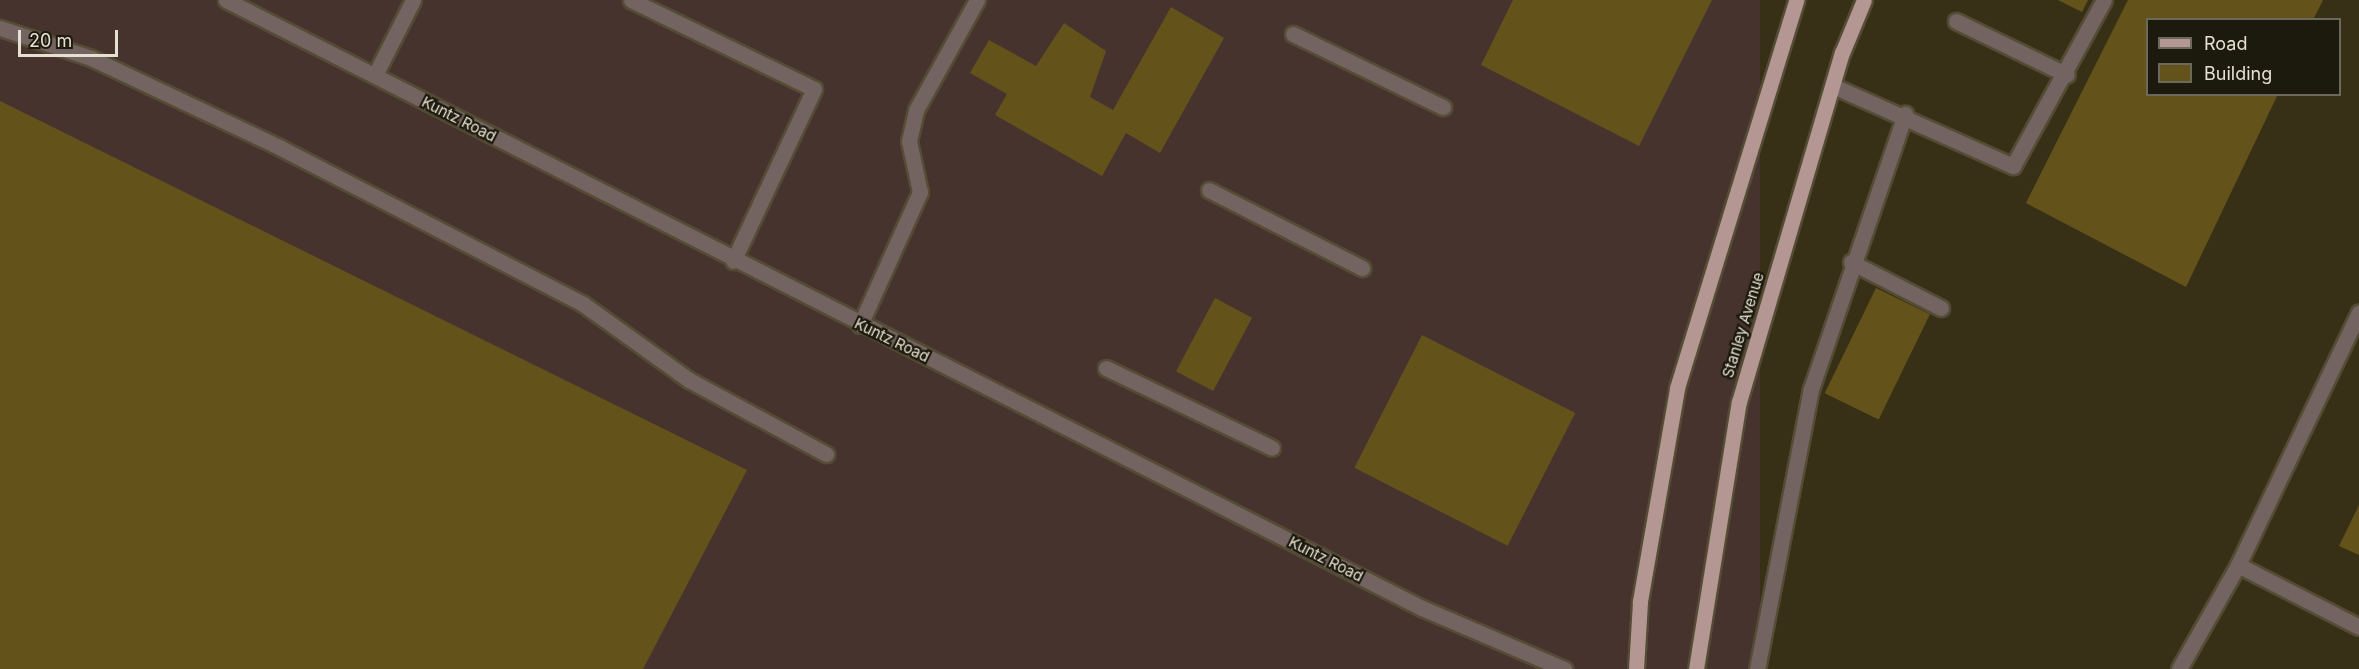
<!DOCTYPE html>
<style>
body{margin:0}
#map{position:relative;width:2359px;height:669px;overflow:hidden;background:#383016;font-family:Inter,sans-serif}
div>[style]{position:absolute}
.industrial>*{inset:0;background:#47332e;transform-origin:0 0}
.building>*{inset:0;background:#63531b;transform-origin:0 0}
.roads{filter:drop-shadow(2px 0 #544c34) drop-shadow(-2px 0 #544c34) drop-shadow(0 2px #544c34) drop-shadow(0 -2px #544c34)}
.lane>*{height:15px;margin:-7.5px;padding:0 7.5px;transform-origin:7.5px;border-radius:7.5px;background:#736462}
.street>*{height:15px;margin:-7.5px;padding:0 7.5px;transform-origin:7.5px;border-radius:7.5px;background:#736462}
.primary>*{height:15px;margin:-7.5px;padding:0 7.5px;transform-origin:7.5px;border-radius:7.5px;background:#b49693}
span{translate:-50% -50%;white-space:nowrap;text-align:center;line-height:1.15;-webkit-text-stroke:4.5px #1c190d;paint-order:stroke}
.street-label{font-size:15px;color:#e5e0d1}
.legend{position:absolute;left:2146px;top:18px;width:195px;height:78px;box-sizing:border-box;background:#1c190d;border:2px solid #6c695b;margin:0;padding:8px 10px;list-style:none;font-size:18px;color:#e5e0d1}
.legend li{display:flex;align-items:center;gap:12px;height:30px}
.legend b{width:30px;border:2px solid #6c695b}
.scale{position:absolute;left:18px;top:30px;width:100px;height:27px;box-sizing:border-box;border:3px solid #e5e0d1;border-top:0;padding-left:8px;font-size:18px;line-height:21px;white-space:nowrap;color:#e5e0d1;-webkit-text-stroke:4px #1c190d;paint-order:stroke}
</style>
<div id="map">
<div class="industrial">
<i style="left:0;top:0;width:1760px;height:669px"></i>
</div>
<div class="building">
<i style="clip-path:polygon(1513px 0,1712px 0,1639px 146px,1481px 65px)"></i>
<i style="clip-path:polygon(2058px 0,2088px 0,2082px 12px)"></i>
<i style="clip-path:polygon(2128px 0,2323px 0,2313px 20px,2148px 20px,2148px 94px,2278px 94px,2186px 287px,2026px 203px)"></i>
<i style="clip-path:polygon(1171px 7px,1224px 38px,1160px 153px,1126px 133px,1102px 176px,995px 115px,1007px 94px,970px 73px,989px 40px,1036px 66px,1064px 23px,1106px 51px,1090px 97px,1113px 110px)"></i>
<i style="clip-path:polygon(0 101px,747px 470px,643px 669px,0 669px)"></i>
<i style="left:1876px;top:288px;width:60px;height:117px;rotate:26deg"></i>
<i style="left:1215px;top:298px;width:42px;height:83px;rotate:28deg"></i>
<i style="left:1422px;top:335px;width:172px;height:149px;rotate:27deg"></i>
<i style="clip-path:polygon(2359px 505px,2359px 555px,2339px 546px)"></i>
</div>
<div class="roads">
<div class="lane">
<i style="left:631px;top:0;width:203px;rotate:25.9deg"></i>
<i style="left:814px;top:89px;width:190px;rotate:115.2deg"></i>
<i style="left:1956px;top:21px;width:123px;rotate:25.9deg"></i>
<i style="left:0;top:28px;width:96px;rotate:18.2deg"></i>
<i style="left:91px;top:58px;width:210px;rotate:25.3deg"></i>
<i style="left:281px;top:148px;width:340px;rotate:27.3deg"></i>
<i style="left:583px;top:304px;width:130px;rotate:35.6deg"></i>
<i style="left:689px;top:380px;width:156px;rotate:28.4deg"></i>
<i style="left:1293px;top:34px;width:167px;rotate:26deg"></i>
<i style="left:1833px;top:86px;width:197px;rotate:24deg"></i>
<i style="left:2013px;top:166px;width:189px;rotate:-61.3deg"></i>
<i style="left:1209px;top:190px;width:172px;rotate:27deg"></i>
<i style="left:1851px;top:262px;width:101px;rotate:27.1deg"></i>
<i style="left:860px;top:325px;width:146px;rotate:-65.7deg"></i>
<i style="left:920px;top:192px;width:52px;rotate:-102.2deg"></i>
<i style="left:909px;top:141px;width:32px;rotate:-77deg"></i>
<i style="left:916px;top:110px;width:126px;rotate:-61deg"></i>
<i style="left:1106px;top:368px;width:184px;rotate:25.7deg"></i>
<i style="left:2238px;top:565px;width:280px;rotate:-64.4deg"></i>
<i style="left:1757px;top:669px;width:285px;rotate:-79.1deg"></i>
<i style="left:1811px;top:389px;width:291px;rotate:-71.1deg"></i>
<i style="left:2179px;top:669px;width:120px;rotate:-60.4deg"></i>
<i style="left:2238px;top:565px;width:136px;rotate:27.1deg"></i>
</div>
<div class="street">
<i style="left:226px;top:0;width:1342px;rotate:26.95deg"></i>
<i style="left:1422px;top:608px;width:155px;rotate:23.2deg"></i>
<i style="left:375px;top:75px;width:84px;rotate:-63.1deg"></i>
</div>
<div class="primary">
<i style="left:1636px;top:669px;width:68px;rotate:-86.6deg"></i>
<i style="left:1640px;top:601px;width:216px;rotate:-80.1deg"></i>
<i style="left:1677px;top:388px;width:406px;rotate:-72.9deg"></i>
<i style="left:1696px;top:669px;width:270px;rotate:-80.9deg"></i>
<i style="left:1739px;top:402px;width:364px;rotate:-73.6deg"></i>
<i style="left:1842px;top:53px;width:57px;rotate:-67.5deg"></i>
</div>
</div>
<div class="street-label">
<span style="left:459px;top:119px;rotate:27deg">Kuntz Road</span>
<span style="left:1743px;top:325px;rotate:-73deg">Stanley Avenue</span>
<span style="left:892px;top:340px;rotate:26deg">Kuntz Road</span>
<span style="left:1326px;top:559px;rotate:27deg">Kuntz Road</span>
</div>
<ul class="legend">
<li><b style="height:8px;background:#b49693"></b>Road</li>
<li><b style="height:16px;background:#63531b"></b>Building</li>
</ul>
<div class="scale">20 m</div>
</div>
